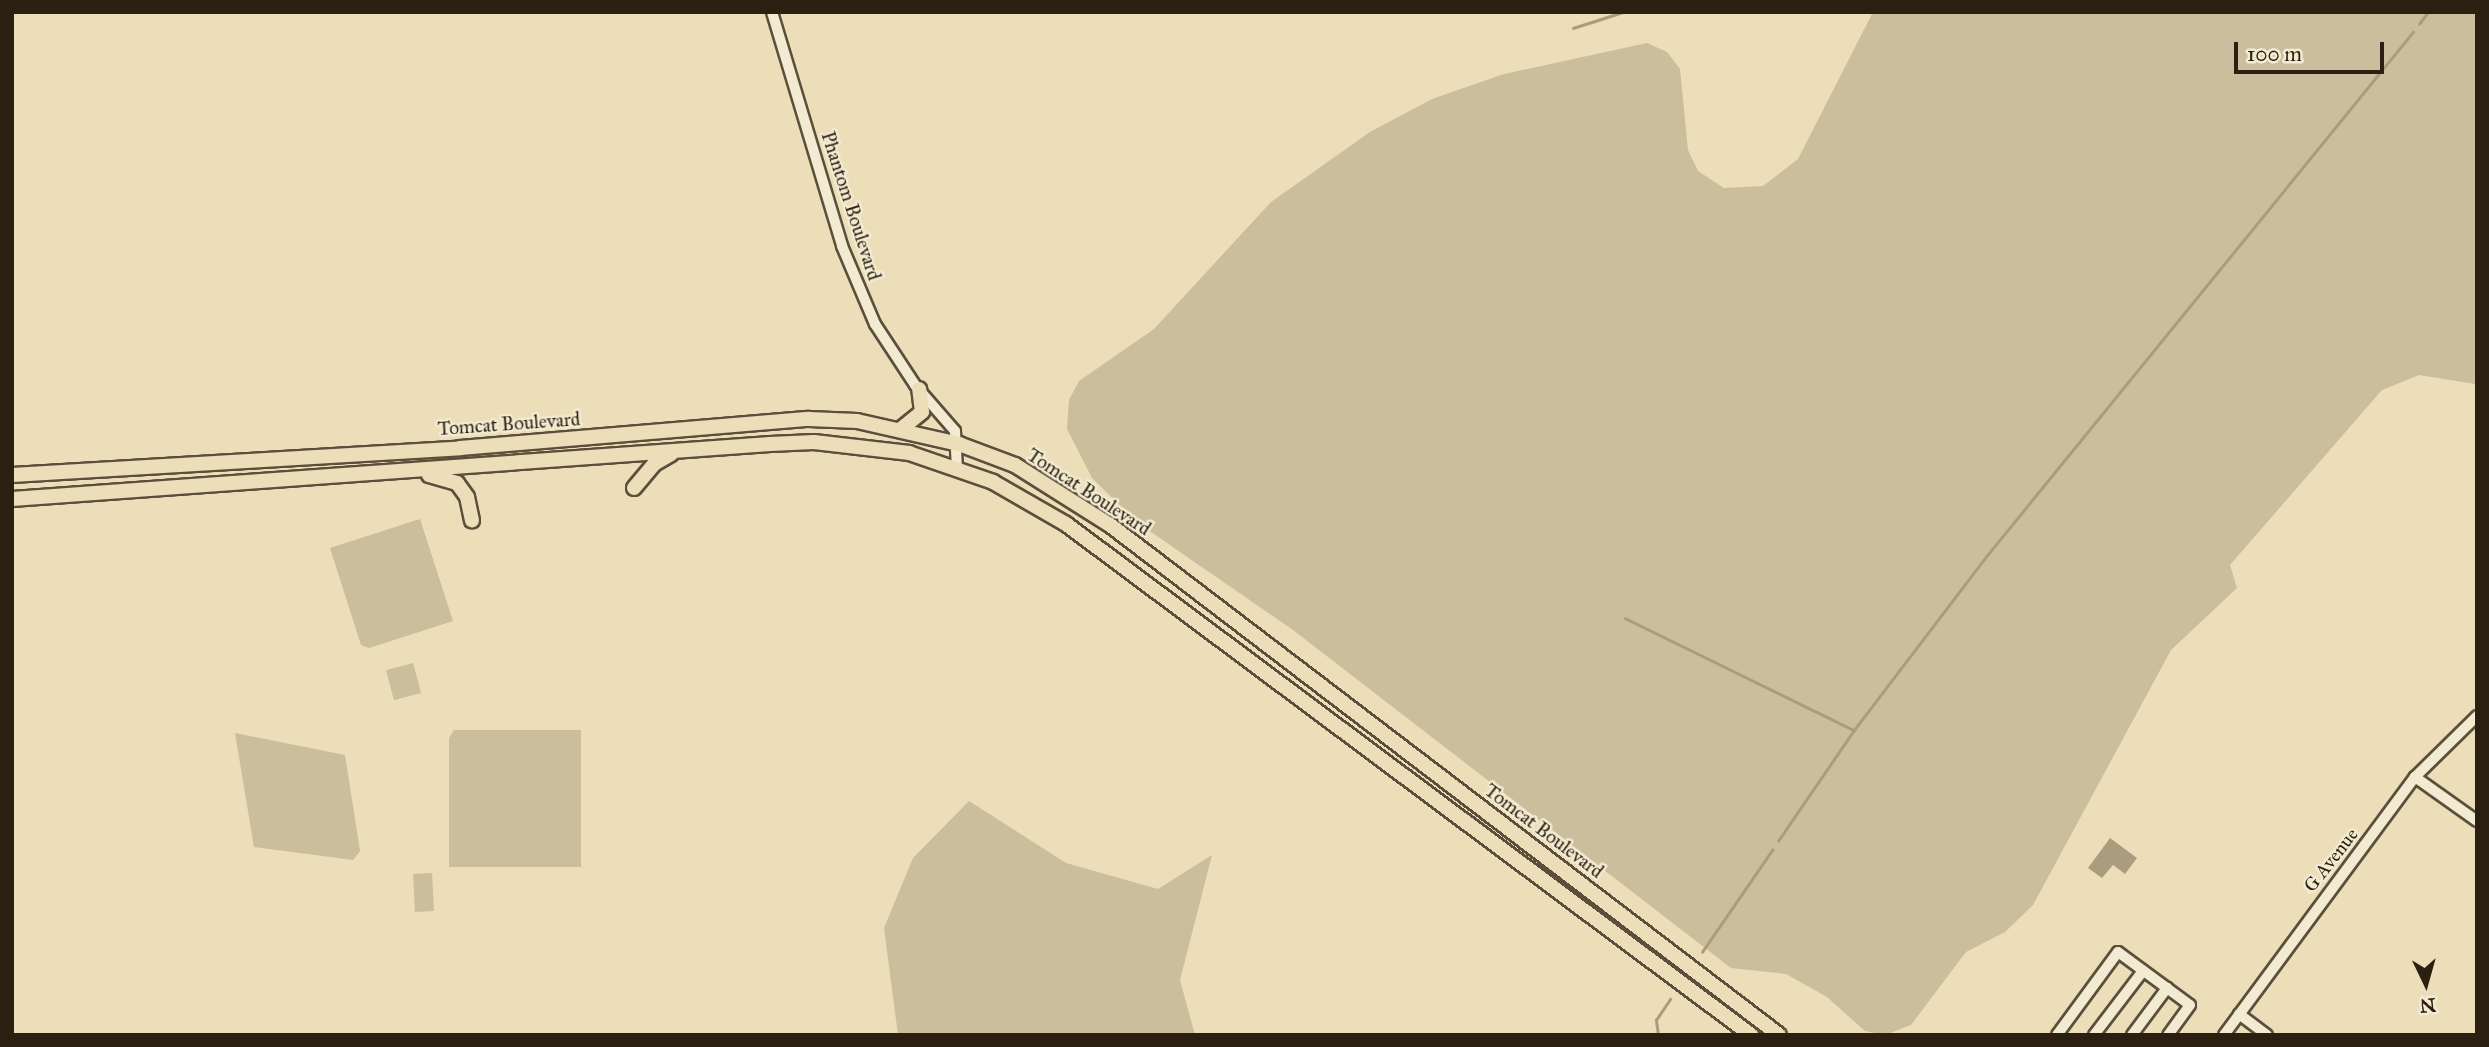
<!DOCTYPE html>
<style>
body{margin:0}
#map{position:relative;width:2489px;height:1047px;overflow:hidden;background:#ebdeb8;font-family:"IM FELL Great Primer",serif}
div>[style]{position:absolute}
.green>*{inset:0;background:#cabe9c;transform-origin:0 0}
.water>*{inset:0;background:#aa9d7f}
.stream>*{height:2.5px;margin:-1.25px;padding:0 1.25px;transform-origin:1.25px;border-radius:1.25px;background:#aa9d7f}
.roads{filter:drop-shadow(2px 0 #5b4f3b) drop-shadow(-2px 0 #5b4f3b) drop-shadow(0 2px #5b4f3b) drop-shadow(0 -2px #5b4f3b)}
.minor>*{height:10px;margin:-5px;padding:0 5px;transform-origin:5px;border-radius:5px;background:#f2ead1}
.major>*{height:14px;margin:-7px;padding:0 7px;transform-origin:7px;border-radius:7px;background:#ebdeb8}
span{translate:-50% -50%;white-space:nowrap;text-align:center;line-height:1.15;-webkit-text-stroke:5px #f2ead1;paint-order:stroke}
.street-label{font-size:19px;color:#2b1f11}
.frame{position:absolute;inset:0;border:14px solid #2b1f11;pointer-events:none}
.north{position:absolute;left:2391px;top:949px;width:70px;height:70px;-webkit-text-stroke:5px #f2ead1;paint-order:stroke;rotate:175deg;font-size:19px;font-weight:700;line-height:28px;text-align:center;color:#2b1f11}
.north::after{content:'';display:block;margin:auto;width:24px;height:32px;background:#2b1f11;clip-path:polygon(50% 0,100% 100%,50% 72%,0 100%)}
.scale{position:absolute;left:2234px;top:42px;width:150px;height:32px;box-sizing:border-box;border:4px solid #2b1f11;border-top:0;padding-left:9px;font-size:21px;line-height:24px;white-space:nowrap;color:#2b1f11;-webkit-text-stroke:5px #f2ead1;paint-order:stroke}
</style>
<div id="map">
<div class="green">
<i style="clip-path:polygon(1873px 12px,2477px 12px,2477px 381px,2475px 384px,2419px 375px,2382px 390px,2230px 565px,2237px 588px,2171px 650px,2033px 905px,2005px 932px,1966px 952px,1911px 1025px,1885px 1035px,1865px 1031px,1827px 997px,1786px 974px,1731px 968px,1293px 630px,1138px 523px,1092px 478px,1067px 429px,1069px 400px,1079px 381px,1154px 329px,1271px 202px,1370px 132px,1432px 99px,1504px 74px,1647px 43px,1667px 52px,1680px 69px,1688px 150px,1698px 171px,1724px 188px,1763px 186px,1798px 159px)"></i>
<i style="clip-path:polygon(420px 519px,453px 621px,369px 648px,361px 645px,330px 548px)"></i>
<i style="left:413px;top:663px;width:31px;height:28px;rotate:75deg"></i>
<i style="clip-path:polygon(454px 730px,581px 730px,581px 867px,449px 867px,449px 738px)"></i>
<i style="clip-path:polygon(235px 733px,345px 755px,360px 851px,353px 860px,254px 847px)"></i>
<i style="clip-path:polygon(969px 801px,1066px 863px,1158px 889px,1212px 855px,1180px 980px,1195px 1035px,898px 1035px,884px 928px,913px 858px)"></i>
<i style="left:432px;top:873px;width:38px;height:19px;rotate:87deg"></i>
</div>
<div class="water">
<i style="clip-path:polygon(2110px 838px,2137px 858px,2125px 874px,2113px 865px,2102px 878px,2088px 868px)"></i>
</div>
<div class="stream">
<i style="left:2419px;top:24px;width:15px;rotate:-53deg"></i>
<i style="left:1573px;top:28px;width:52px;rotate:-17.7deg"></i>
<i style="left:1625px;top:618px;width:255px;rotate:26.1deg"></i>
<i style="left:1778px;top:841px;width:135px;rotate:-55.6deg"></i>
<i style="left:1854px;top:730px;width:216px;rotate:-52.7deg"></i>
<i style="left:1985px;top:558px;width:678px;rotate:-50.87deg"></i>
<i style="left:1702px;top:952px;width:124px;rotate:-55.5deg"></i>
<i style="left:1658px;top:1035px;width:15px;rotate:-98deg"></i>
<i style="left:1656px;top:1020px;width:25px;rotate:-56deg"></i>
</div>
<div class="roads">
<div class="minor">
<i style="left:772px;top:12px;width:244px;rotate:73.3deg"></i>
<i style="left:842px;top:246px;width:85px;rotate:67.1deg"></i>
<i style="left:875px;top:324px;width:73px;rotate:56.7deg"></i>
<i style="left:915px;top:385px;width:61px;rotate:49deg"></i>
<i style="left:955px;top:431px;width:38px;rotate:87deg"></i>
<i style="left:2415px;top:777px;width:76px;rotate:35.4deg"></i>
<i style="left:2239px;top:1014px;width:35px;rotate:37deg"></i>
<i style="left:2057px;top:1035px;width:103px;rotate:-53.7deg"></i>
<i style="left:2118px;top:952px;width:89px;rotate:36.4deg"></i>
<i style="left:2190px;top:1005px;width:37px;rotate:126deg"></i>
<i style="left:2094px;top:1035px;width:81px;rotate:-52.6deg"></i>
<i style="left:2132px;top:1035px;width:59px;rotate:-53.3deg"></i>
<i style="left:2224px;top:1035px;width:321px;rotate:-53.5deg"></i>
<i style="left:2415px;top:777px;width:87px;rotate:-44.5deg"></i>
</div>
<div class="major">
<i style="left:901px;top:429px;width:27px;rotate:-39deg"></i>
<i style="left:922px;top:412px;width:23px;rotate:-97deg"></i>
<i style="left:12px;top:475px;width:449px;rotate:-3.4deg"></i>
<i style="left:460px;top:448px;width:350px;rotate:-4.8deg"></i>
<i style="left:809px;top:419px;width:48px;rotate:2.4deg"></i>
<i style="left:857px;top:421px;width:105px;rotate:12.7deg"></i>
<i style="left:959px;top:444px;width:60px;rotate:20.6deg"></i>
<i style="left:1015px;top:465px;width:112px;rotate:32.3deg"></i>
<i style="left:1110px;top:525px;width:841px;rotate:37.32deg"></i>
<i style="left:429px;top:475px;width:29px;rotate:16deg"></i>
<i style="left:457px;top:483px;width:17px;rotate:54deg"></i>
<i style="left:467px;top:497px;width:24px;rotate:78deg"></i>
<i style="left:634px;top:488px;width:31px;rotate:-50deg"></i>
<i style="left:654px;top:464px;width:20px;rotate:-30deg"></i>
<i style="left:12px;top:499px;width:760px;rotate:-4.15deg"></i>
<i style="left:770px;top:444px;width:44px;rotate:-2.6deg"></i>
<i style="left:814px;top:442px;width:96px;rotate:6.6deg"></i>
<i style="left:909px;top:453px;width:89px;rotate:19deg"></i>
<i style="left:993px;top:482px;width:84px;rotate:29.9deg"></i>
<i style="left:1066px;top:524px;width:855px;rotate:36.72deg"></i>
</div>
</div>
<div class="street-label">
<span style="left:851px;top:206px;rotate:72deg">Phantom Boulevard</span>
<span style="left:509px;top:424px;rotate:-4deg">Tomcat Boulevard</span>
<span style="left:1089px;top:492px;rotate:33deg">Tomcat Boulevard</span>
<span style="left:1544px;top:831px;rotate:37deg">Tomcat Boulevard</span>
<span style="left:2331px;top:860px;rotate:-52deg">G Avenue</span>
</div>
<div class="frame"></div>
<div class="north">N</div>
<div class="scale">100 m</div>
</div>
